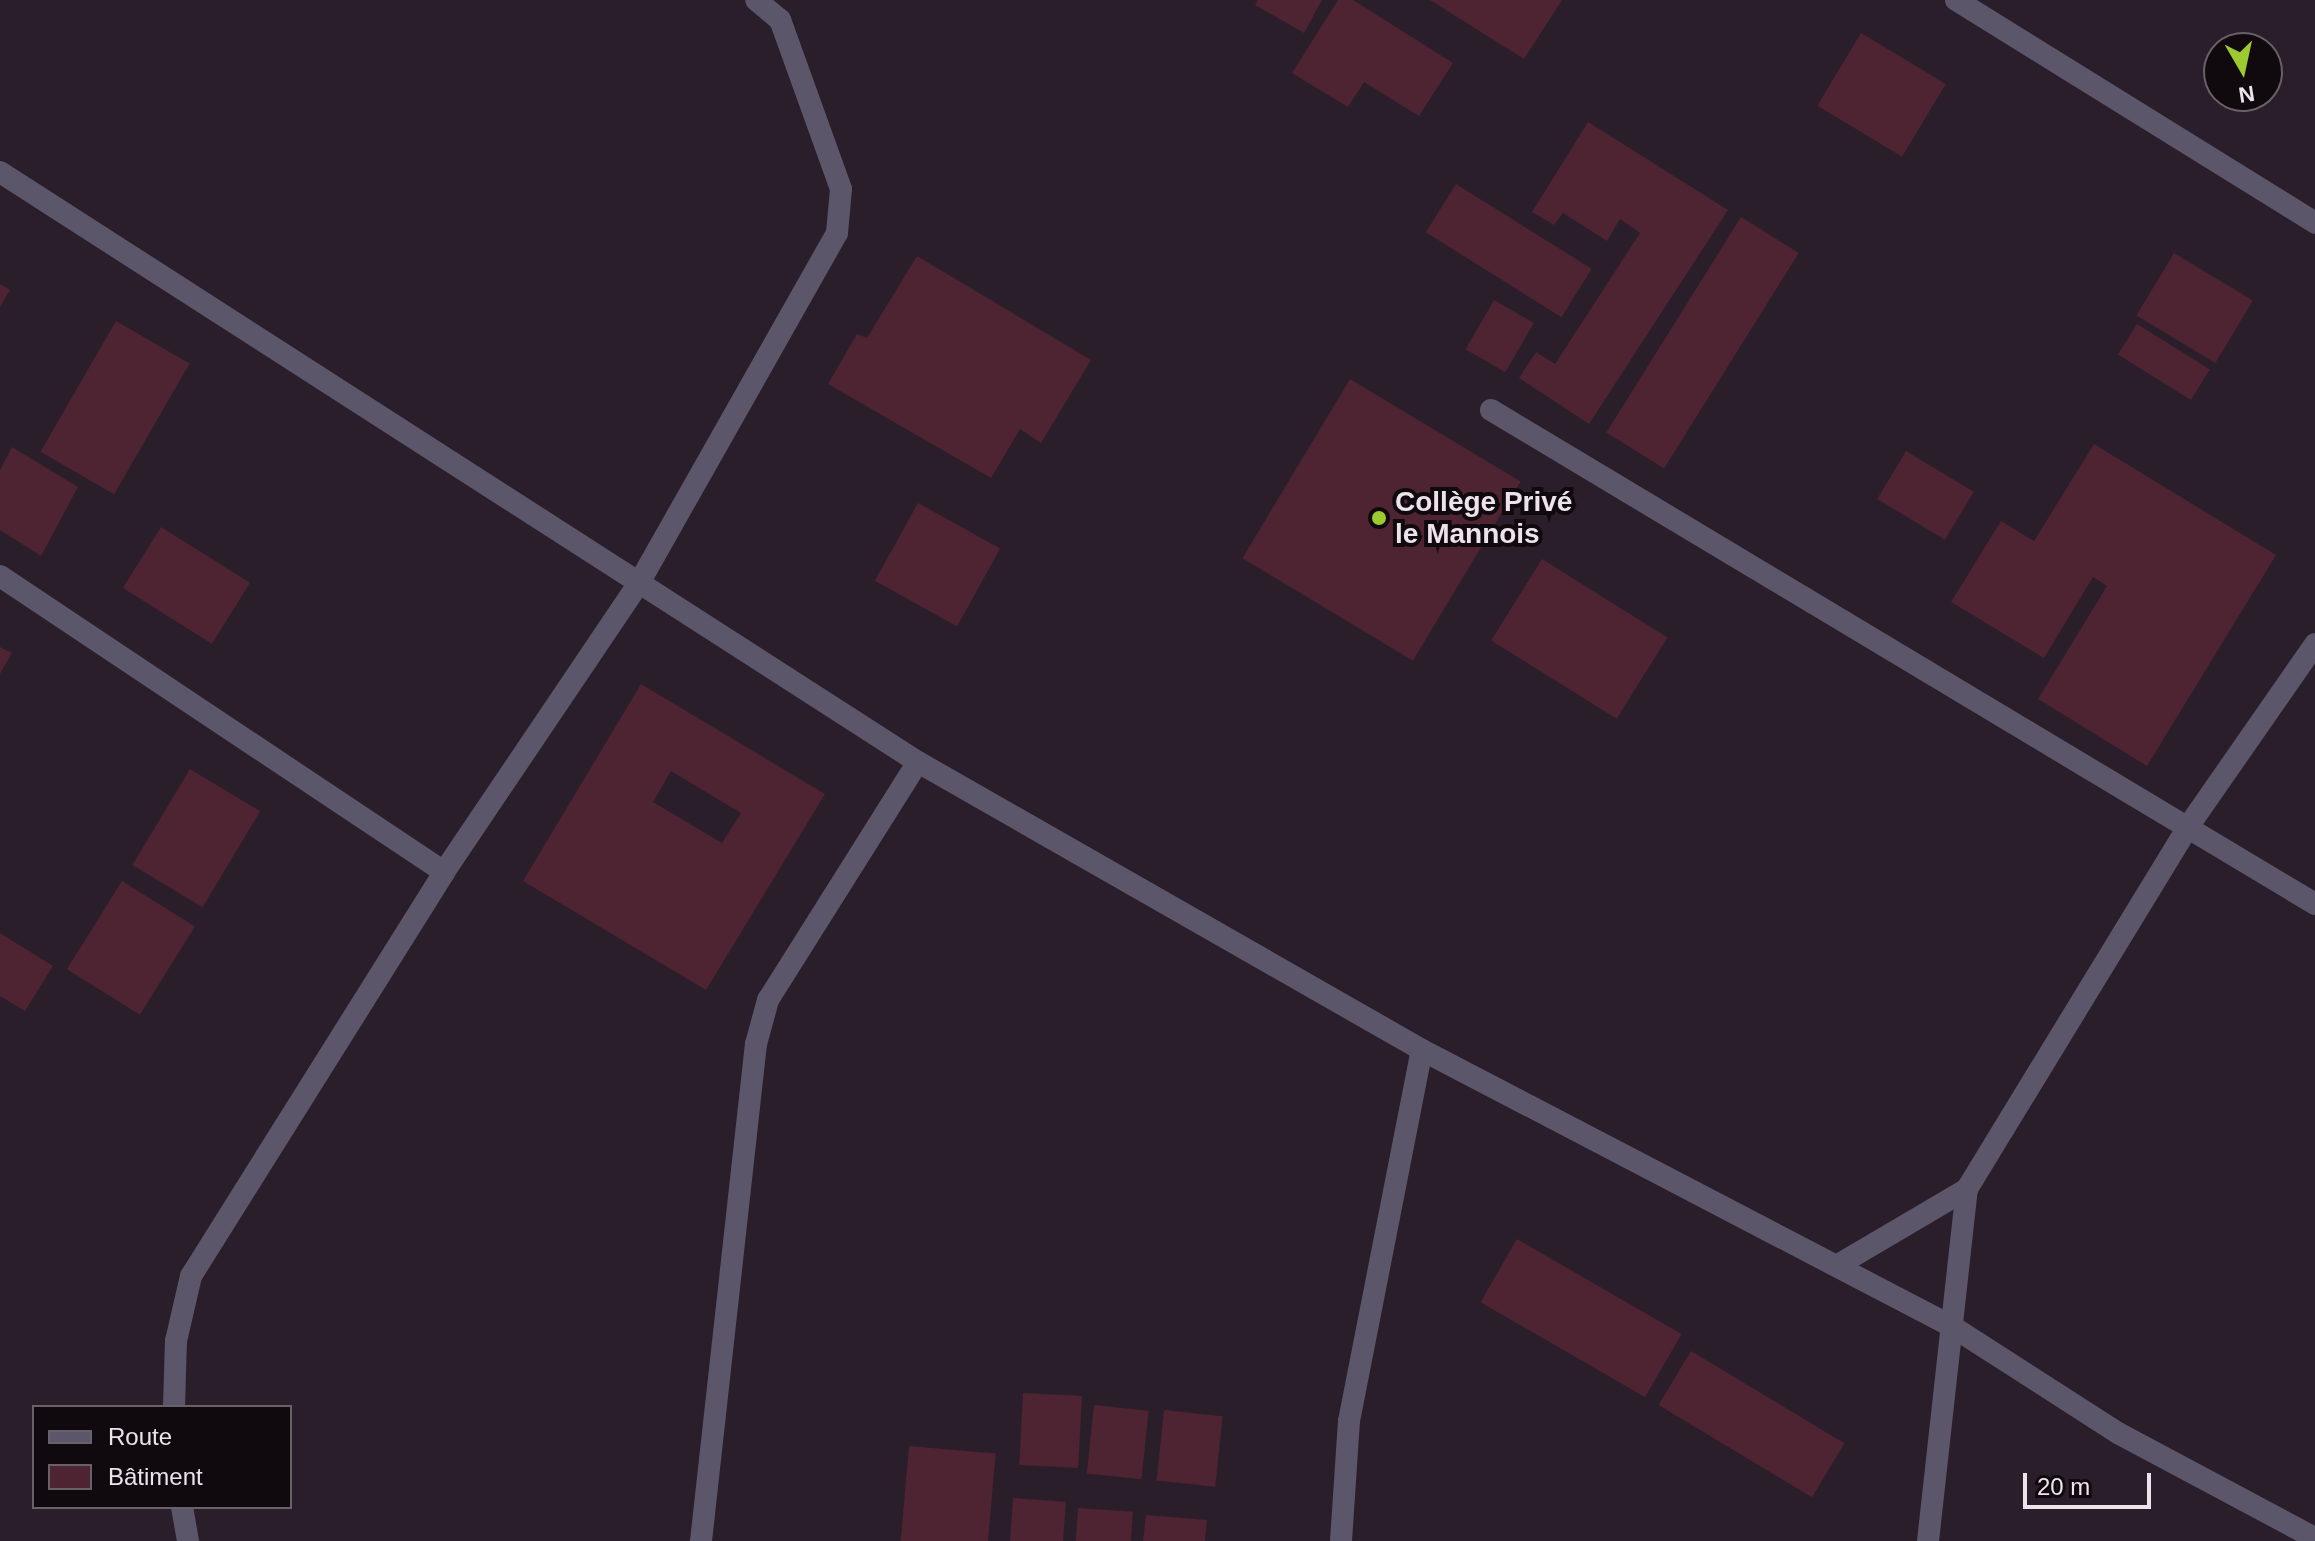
<!DOCTYPE html>
<meta charset="utf-8">
<style>
body{margin:0}
#map{position:relative;width:2315px;height:1541px;overflow:hidden;background:#2a1e2a;font-family:Helvetica,sans-serif}
div>[style]{position:absolute}
.building>*{inset:0;background:#4e2332;transform-origin:0 0}
.minor>*{height:22px;margin:-11px;padding:0 11px;transform-origin:11px;border-radius:11px;background:#5b5669}
.dots>*{width:22px;height:22px;translate:-50% -50%;box-sizing:border-box;border:4px solid #100a0f;border-radius:50%}
span{translate:-50% -50%;white-space:nowrap;text-align:center;line-height:1.15;-webkit-text-stroke:8px #100a0f;paint-order:stroke}
.poi-label{font-size:28px;color:#ece3eb;font-weight:700}
.left{translate:0 -50%;text-align:left}
.legend{position:absolute;left:32px;top:1405px;width:260px;height:104px;box-sizing:border-box;background:#100a0f;border:2px solid #686167;margin:0;padding:10px 14px;list-style:none;font-size:24px;color:#ece3eb}
.legend li{display:flex;align-items:center;gap:16px;height:40px}
.legend b{width:40px;border:2px solid #686167}
.north{position:absolute;left:2203px;top:32px;width:80px;height:80px;box-sizing:border-box;background:#100a0f;border:2px solid #686167;border-radius:50%;rotate:171deg;font-size:22px;font-weight:700;line-height:32px;text-align:center;color:#ece3eb}
.north::after{content:'';display:block;margin:auto;width:28px;height:36px;background:#9dca31;clip-path:polygon(50% 0,100% 100%,50% 72%,0 100%)}
.scale{position:absolute;left:2023px;top:1473px;width:128px;height:36px;box-sizing:border-box;border:4px solid #ece3eb;border-top:0;padding-left:10px;font-size:24px;line-height:28px;white-space:nowrap;color:#ece3eb;-webkit-text-stroke:6px #100a0f;paint-order:stroke}
</style>
<div id="map">
<div class="building">
<i style="clip-path:polygon(1258px 0,1322px 0,1304px 33px,1255px 5px)"></i>
<i style="clip-path:polygon(1338px 0,1353px 0,1453px 63px,1419px 116px,1364px 82px,1348px 107px,1292px 73px)"></i>
<i style="clip-path:polygon(1430px 0,1562px 0,1524px 59px)"></i>
<i style="left:1861px;top:33px;width:99px;height:85px;rotate:31deg"></i>
<i style="clip-path:polygon(1588px 122px,1728px 210px,1589px 424px,1519px 378px,1536px 352px,1555px 364px,1640px 233px,1620px 219px,1607px 241px,1563px 213px,1554px 225px,1532px 212px)"></i>
<i style="left:1456px;top:184px;width:160px;height:57px;rotate:32deg"></i>
<i style="left:1741px;top:217px;width:68px;height:254px;rotate:32deg"></i>
<i style="left:2174px;top:253px;width:92px;height:73px;rotate:31deg"></i>
<i style="clip-path:polygon(917px 256px,1091px 360px,1041px 443px,1020px 429px,991px 478px,828px 384px,857px 334px,867px 338px)"></i>
<i style="clip-path:polygon(0 284px,10px 290px,0 307px)"></i>
<i style="left:1494px;top:300px;width:46px;height:57px;rotate:30deg"></i>
<i style="left:116px;top:321px;width:85px;height:151px;rotate:30deg"></i>
<i style="left:2137px;top:324px;width:86px;height:36px;rotate:32deg"></i>
<i style="left:1350px;top:379px;width:199px;height:209px;rotate:31deg"></i>
<i style="clip-path:polygon(2094px 444px,2276px 555px,2147px 766px,2038px 699px,2107px 586px,2093px 577px,2044px 658px,1951px 602px,2001px 521px,2034px 541px)"></i>
<i style="clip-path:polygon(12px 447px,78px 487px,41px 556px,0 530px,0 470px)"></i>
<i style="left:1906px;top:451px;width:79px;height:56px;rotate:31deg"></i>
<i style="left:918px;top:503px;width:94px;height:89px;rotate:29deg"></i>
<i style="left:161px;top:527px;width:105px;height:72px;rotate:32deg"></i>
<i style="left:1542px;top:559px;width:148px;height:96px;rotate:32deg"></i>
<i style="clip-path:polygon(0 647px,12px 653px,0 674px)"></i>
<i style="clip-path:polygon(evenodd,641px 684px,825px 794px,706px 990px,523px 881px,641px 684px,671px 771px,741px 813px,722px 843px,653px 802px,671px 771px)"></i>
<i style="left:190px;top:769px;width:82px;height:112px;rotate:31deg"></i>
<i style="left:122px;top:881px;width:86px;height:104px;rotate:32deg"></i>
<i style="clip-path:polygon(0 933px,53px 966px,25px 1011px,0 996px)"></i>
<i style="left:1517px;top:1239px;width:190px;height:73px;rotate:30deg"></i>
<i style="left:1691px;top:1351px;width:179px;height:63px;rotate:31deg"></i>
<i style="left:1023px;top:1393px;width:59px;height:72px;rotate:3deg"></i>
<i style="left:1094px;top:1405px;width:55px;height:69px;rotate:6deg"></i>
<i style="left:1164px;top:1410px;width:59px;height:71px;rotate:6deg"></i>
<i style="left:909px;top:1446px;width:87px;height:96px;rotate:5deg"></i>
<i style="left:1013px;top:1498px;width:53px;height:43px;rotate:4deg"></i>
<i style="left:1078px;top:1508px;width:55px;height:33px;rotate:4deg"></i>
<i style="clip-path:polygon(1146px 1515px,1207px 1520px,1205px 1541px,1143px 1541px)"></i>
</div>
<div class="minor">
<i style="left:1956px;top:0;width:423px;rotate:31.8deg"></i>
<i style="left:0;top:172px;width:1091px;rotate:32.73deg"></i>
<i style="left:918px;top:762px;width:580px;rotate:29.74deg"></i>
<i style="left:1422px;top:1050px;width:599px;rotate:27.55deg"></i>
<i style="left:1953px;top:1327px;width:196px;rotate:32.7deg"></i>
<i style="left:2118px;top:1433px;width:223px;rotate:28.1deg"></i>
<i style="left:1491px;top:410px;width:961px;rotate:30.94deg"></i>
<i style="left:0;top:576px;width:534px;rotate:33.69deg"></i>
<i style="left:1838px;top:1265px;width:150px;rotate:-30.5deg"></i>
<i style="left:174px;top:1407px;width:66px;rotate:-88.3deg"></i>
<i style="left:176px;top:1341px;width:67px;rotate:-77deg"></i>
<i style="left:191px;top:1276px;width:477px;rotate:-57.9deg"></i>
<i style="left:444px;top:872px;width:349px;rotate:-56deg"></i>
<i style="left:639px;top:583px;width:402px;rotate:-60.5deg"></i>
<i style="left:837px;top:233px;width:44px;rotate:-84.8deg"></i>
<i style="left:841px;top:189px;width:180px;rotate:-109.8deg"></i>
<i style="left:780px;top:20px;width:31px;rotate:-140deg"></i>
<i style="left:182px;top:1507px;width:35px;rotate:80deg"></i>
<i style="left:701px;top:1541px;width:500px;rotate:-83.69deg"></i>
<i style="left:756px;top:1044px;width:46px;rotate:-74.7deg"></i>
<i style="left:768px;top:1000px;width:281px;rotate:-57.8deg"></i>
<i style="left:1341px;top:1541px;width:120px;rotate:-86.2deg"></i>
<i style="left:1349px;top:1421px;width:378px;rotate:-78.9deg"></i>
<i style="left:1928px;top:1541px;width:354px;rotate:-83.7deg"></i>
<i style="left:1967px;top:1189px;width:428px;rotate:-58.6deg"></i>
<i style="left:2190px;top:824px;width:219px;rotate:-55.2deg"></i>
</div>
<div class="dots">
<i style="left:1379px;top:518px;background:#9dca31"></i>
</div>
<div class="poi-label">
<span class="left" style="left:1395px;top:518px">Collège Privé<br>le Mannois</span>
</div>
<ul class="legend">
<li><b style="height:10px;background:#5b5669"></b>Route</li>
<li><b style="height:22px;background:#4e2332"></b>Bâtiment</li>
</ul>
<div class="north">N</div>
<div class="scale">20 m</div>
</div>
